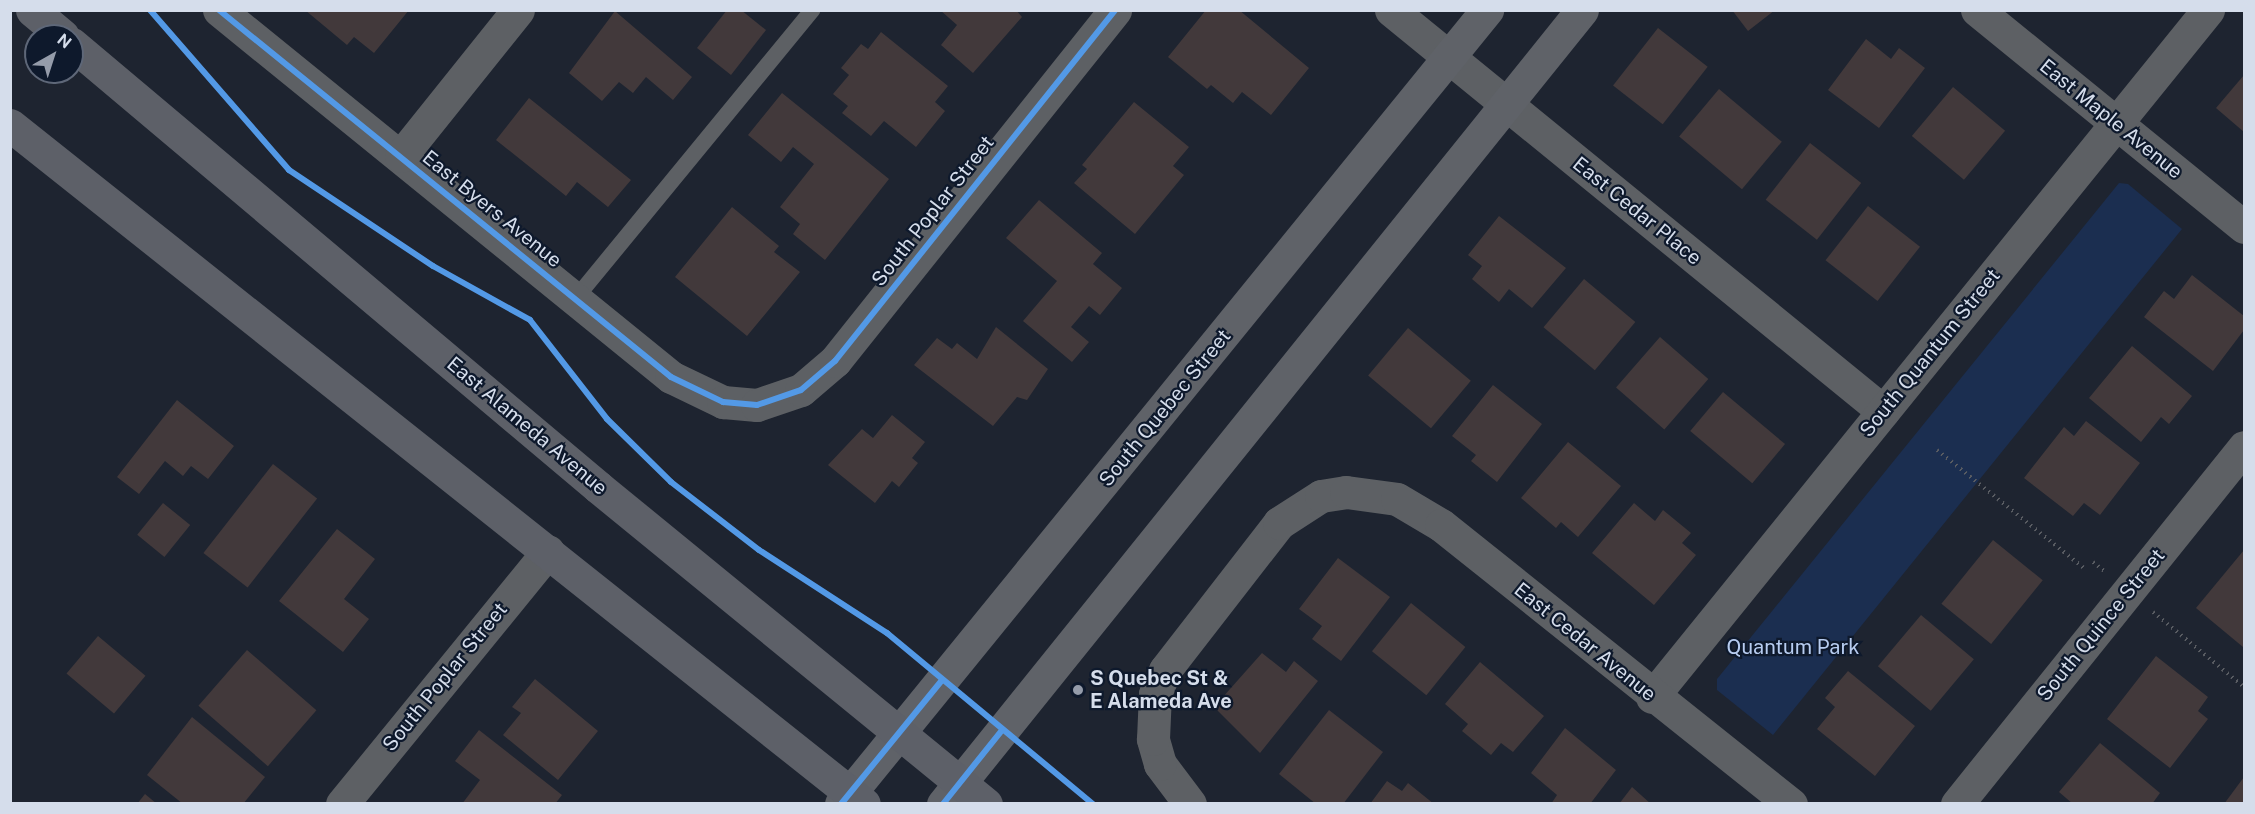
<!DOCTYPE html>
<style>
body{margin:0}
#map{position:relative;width:2255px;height:814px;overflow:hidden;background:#1e2430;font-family:"Public Sans",sans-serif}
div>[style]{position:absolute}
.green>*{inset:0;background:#1b2e50}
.building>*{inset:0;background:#42393b;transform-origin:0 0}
.path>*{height:4px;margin-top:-2px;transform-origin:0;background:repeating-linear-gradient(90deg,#595c62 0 1.5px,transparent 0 6px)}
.lane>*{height:16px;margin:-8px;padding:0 8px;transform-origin:8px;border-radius:8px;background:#5d6064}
.street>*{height:33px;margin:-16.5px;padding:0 16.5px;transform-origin:16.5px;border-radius:16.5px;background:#5d6064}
.secondary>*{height:33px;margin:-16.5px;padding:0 16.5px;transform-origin:16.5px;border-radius:16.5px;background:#5f6268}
.primary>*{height:33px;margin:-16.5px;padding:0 16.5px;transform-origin:16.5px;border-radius:16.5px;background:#5d6068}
.cycleway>*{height:6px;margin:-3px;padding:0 3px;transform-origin:3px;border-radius:3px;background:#5399e6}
.dots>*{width:16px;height:16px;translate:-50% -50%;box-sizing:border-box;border:3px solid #0e192c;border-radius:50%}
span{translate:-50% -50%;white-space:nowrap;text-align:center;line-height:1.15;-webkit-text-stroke:4.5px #0e192c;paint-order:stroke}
.street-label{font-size:20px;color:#d5ddeb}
.park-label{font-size:20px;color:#b7ccf0}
.poi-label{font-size:20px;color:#d5ddeb;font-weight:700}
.left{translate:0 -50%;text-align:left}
.frame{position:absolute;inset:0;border:12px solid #d5ddeb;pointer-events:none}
.north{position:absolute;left:24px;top:24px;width:60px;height:60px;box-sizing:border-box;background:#0e192c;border:2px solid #5e6778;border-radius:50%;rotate:39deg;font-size:16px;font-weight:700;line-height:24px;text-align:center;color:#d5ddeb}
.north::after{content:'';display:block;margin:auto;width:21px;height:27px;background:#959caa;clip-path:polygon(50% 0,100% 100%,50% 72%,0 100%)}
</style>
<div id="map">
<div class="green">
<i style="clip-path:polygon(2119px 183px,2128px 184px,2182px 229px,1773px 735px,1717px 690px,1717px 679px)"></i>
</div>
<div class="building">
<i style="clip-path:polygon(305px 10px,409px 10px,374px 53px,354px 37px,347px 45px)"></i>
<i style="clip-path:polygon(727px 10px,741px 10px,766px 30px,731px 75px,697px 48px)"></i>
<i style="clip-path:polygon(940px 10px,1016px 10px,1022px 17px,973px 73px,941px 45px,957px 25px)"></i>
<i style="clip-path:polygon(1206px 10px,1239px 10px,1309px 68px,1271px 115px,1242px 92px,1233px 103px,1211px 85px,1207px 89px,1168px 57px)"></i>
<i style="clip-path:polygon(1732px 10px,1775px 10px,1748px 31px)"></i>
<i style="clip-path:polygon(615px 11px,692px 77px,673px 100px,646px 77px,633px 93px,619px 82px,602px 101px,569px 73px)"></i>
<i style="left:1658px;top:28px;width:63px;height:73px;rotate:38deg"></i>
<i style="clip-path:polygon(881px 32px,948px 86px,935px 102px,945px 111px,916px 147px,884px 121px,871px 136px,842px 113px,848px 106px,833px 94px,849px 75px,841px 68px,861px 44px,868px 49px)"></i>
<i style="clip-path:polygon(1866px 39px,1891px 59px,1899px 48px,1925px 68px,1879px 128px,1828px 90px)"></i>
<i style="clip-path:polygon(2244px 75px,2244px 132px,2216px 108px)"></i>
<i style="left:1953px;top:87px;width:68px;height:64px;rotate:40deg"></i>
<i style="left:1719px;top:89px;width:82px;height:62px;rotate:40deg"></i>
<i style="clip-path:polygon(782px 93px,889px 179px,825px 260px,793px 234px,800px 224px,780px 207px,814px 164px,793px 147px,781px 162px,748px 135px)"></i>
<i style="clip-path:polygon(529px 98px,631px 180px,608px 207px,577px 182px,566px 196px,496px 140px)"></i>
<i style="clip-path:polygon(1134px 102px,1189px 147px,1173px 166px,1184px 175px,1135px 234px,1074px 183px,1087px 169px,1082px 165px)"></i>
<i style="left:1810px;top:143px;width:65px;height:72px;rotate:38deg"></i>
<i style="clip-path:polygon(1039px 200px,1102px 253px,1093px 264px,1122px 288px,1100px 315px,1089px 306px,1071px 327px,1089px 342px,1072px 362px,1023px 321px,1057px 281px,1006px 238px)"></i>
<i style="left:1868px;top:206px;width:66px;height:69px;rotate:38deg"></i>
<i style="clip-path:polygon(732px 207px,779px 246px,774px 252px,800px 272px,747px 336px,675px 277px)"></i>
<i style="clip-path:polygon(1499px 216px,1566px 268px,1532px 308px,1509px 289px,1499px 302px,1472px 279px,1482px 266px,1468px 255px)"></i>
<i style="clip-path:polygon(2192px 275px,2244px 316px,2244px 330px,2213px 371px,2144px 317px,2164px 291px,2174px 299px)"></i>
<i style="left:1584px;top:279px;width:67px;height:63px;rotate:40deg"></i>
<i style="clip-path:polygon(996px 327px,1048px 369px,1027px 400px,1017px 397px,993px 426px,914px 365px,937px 338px,952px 349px,957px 343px,977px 359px)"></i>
<i style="left:1408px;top:328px;width:82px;height:62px;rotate:40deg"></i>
<i style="left:1660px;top:337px;width:64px;height:67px;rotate:41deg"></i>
<i style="clip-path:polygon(2132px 346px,2192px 396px,2169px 424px,2161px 417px,2141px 442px,2089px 398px)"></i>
<i style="clip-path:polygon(1493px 385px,1542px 424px,1497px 482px,1471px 461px,1476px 455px,1452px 436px)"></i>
<i style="left:1723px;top:392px;width:81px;height:51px;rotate:40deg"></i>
<i style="clip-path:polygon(177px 400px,234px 446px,208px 479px,191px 466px,183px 476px,165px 461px,139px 494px,117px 477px)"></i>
<i style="clip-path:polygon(892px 415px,925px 442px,912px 458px,918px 463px,899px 487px,892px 481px,875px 503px,828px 465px,862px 429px,873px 438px)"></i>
<i style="clip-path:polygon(2086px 421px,2140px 463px,2100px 515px,2084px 503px,2073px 516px,2024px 478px,2064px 427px,2074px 436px)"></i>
<i style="clip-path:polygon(1568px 442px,1621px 486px,1578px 537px,1561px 522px,1556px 528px,1521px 498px)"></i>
<i style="left:273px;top:464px;width:56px;height:113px;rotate:38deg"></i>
<i style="left:163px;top:503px;width:35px;height:41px;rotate:39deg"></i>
<i style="clip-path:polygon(1634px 503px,1655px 521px,1663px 510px,1691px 533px,1682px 543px,1696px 555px,1654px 605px,1592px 553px)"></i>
<i style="clip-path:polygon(337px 529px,375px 559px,344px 599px,369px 619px,343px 652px,279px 601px)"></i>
<i style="left:1993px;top:540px;width:64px;height:82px;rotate:39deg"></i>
<i style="clip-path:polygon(2244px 550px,2244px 646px,2243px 647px,2196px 608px)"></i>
<i style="clip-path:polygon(1338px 558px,1390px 597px,1341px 661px,1312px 639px,1322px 626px,1299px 609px)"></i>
<i style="left:1411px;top:603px;width:70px;height:62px;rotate:39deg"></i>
<i style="left:1921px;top:615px;width:69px;height:67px;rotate:40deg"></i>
<i style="left:98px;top:636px;width:62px;height:49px;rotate:40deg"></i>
<i style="left:247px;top:650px;width:92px;height:74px;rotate:41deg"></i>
<i style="clip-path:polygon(1262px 653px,1286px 672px,1294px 661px,1318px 681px,1260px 753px,1214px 707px)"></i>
<i style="clip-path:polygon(2156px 656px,2208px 697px,2198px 711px,2208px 719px,2170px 768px,2107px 719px)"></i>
<i style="clip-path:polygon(1480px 662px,1544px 716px,1513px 752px,1501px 743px,1491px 755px,1462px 731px,1468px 724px,1445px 704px)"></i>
<i style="clip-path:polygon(1848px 671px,1915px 726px,1875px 776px,1817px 729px,1835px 707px,1825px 698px)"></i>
<i style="clip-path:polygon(535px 679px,598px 731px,558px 780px,503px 735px,521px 713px,512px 707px)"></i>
<i style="clip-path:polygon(1329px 710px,1383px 752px,1343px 804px,1316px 804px,1279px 774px)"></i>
<i style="clip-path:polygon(192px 717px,265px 777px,243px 804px,183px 804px,147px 775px)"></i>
<i style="clip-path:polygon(1565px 728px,1616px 770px,1590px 804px,1551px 804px,1557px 795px,1531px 773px)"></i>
<i style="clip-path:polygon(479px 730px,562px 795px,555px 804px,462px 804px,480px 780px,455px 761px)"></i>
<i style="clip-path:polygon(2100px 743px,2160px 793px,2152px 804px,2073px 804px,2059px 792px)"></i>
<i style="clip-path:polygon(2244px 777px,2244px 804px,2224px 804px)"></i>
<i style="clip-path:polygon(1387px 781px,1402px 791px,1408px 783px,1434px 804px,1370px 804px)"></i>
<i style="clip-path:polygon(1632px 787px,1651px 804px,1619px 804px)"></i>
<i style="clip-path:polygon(145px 794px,157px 804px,137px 804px)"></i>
</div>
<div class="path">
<i style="left:1937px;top:450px;width:191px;rotate:38.8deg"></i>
<i style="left:2093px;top:562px;width:14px;rotate:39deg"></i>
<i style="left:2153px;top:612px;width:118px;rotate:39.5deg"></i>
</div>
<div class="lane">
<i style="left:575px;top:299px;width:374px;rotate:-50.6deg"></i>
</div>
<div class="street">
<i style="left:219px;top:10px;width:582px;rotate:39.07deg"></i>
<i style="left:671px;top:377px;width:58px;rotate:25.7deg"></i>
<i style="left:723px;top:402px;width:34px;rotate:5deg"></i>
<i style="left:757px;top:405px;width:46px;rotate:-18.8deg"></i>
<i style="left:801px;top:390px;width:45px;rotate:-40.5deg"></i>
<i style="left:835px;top:361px;width:449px;rotate:-51.4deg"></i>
<i style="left:1391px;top:10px;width:635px;rotate:39.18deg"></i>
<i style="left:1977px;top:10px;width:344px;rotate:39.1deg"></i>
<i style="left:401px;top:156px;width:187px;rotate:-51.3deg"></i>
<i style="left:1652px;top:697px;width:884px;rotate:-51.02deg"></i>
<i style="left:342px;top:804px;width:326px;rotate:-50.8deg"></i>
<i style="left:1190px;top:804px;width:50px;rotate:-126.9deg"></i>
<i style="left:1160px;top:764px;width:26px;rotate:-106deg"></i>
<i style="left:1153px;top:739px;width:45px;rotate:-87.5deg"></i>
<i style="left:1155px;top:694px;width:26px;rotate:-67deg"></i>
<i style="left:1165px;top:670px;width:186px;rotate:-52.2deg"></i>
<i style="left:1279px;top:523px;width:50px;rotate:-32.7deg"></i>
<i style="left:1321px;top:496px;width:25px;rotate:-9deg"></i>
<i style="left:1346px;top:492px;width:51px;rotate:7.8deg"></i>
<i style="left:1397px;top:499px;width:51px;rotate:30.6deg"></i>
<i style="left:1441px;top:525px;width:448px;rotate:38.6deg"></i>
<i style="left:1957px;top:804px;width:458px;rotate:-51.2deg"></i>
</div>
<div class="secondary">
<i style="left:841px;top:804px;width:1024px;rotate:-50.87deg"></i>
<i style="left:943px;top:804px;width:1019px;rotate:-51.17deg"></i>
</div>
<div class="primary">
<i style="left:32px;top:10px;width:40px;rotate:40deg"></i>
<i style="left:72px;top:44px;width:688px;rotate:40.1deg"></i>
<i style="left:598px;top:487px;width:501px;rotate:39.25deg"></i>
<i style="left:10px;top:125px;width:1091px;rotate:38.49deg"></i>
</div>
<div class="cycleway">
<i style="left:150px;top:10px;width:212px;rotate:49deg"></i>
<i style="left:289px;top:170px;width:173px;rotate:33.7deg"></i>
<i style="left:433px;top:266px;width:111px;rotate:29.1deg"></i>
<i style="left:530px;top:320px;width:125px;rotate:52.1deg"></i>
<i style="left:607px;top:419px;width:90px;rotate:44.5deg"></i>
<i style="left:671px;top:482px;width:111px;rotate:37.7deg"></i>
<i style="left:759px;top:550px;width:153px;rotate:33deg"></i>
<i style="left:887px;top:633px;width:268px;rotate:39.7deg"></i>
<i style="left:219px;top:10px;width:582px;rotate:39.07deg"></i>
<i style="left:671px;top:377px;width:58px;rotate:25.7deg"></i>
<i style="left:723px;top:402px;width:34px;rotate:5deg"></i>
<i style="left:757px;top:405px;width:46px;rotate:-18.8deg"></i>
<i style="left:801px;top:390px;width:45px;rotate:-40.5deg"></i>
<i style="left:835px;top:361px;width:449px;rotate:-51.4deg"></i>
<i style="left:841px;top:804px;width:160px;rotate:-50.8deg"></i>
<i style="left:943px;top:804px;width:95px;rotate:-51.4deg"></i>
</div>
<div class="dots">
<i style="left:1078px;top:690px;background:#959caa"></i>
</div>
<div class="street-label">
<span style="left:2111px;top:119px;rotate:39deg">East Maple Avenue</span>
<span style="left:492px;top:209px;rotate:39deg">East Byers Avenue</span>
<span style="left:933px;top:211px;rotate:-52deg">South Poplar Street</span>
<span style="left:1637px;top:211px;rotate:39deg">East Cedar Place</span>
<span style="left:1930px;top:353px;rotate:-51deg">South Quantum Street</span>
<span style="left:1165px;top:408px;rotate:-51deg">South Quebec Street</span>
<span style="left:527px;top:426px;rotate:40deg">East Alameda Avenue</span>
<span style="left:2101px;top:625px;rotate:-51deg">South Quince Street</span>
<span style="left:1585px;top:642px;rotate:39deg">East Cedar Avenue</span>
<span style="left:445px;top:677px;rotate:-51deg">South Poplar Street</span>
</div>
<div class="park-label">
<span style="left:1793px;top:647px">Quantum Park</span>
</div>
<div class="poi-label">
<span class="left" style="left:1090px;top:690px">S Quebec St &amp;<br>E Alameda Ave</span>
</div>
<div class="frame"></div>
<div class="north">N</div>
</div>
